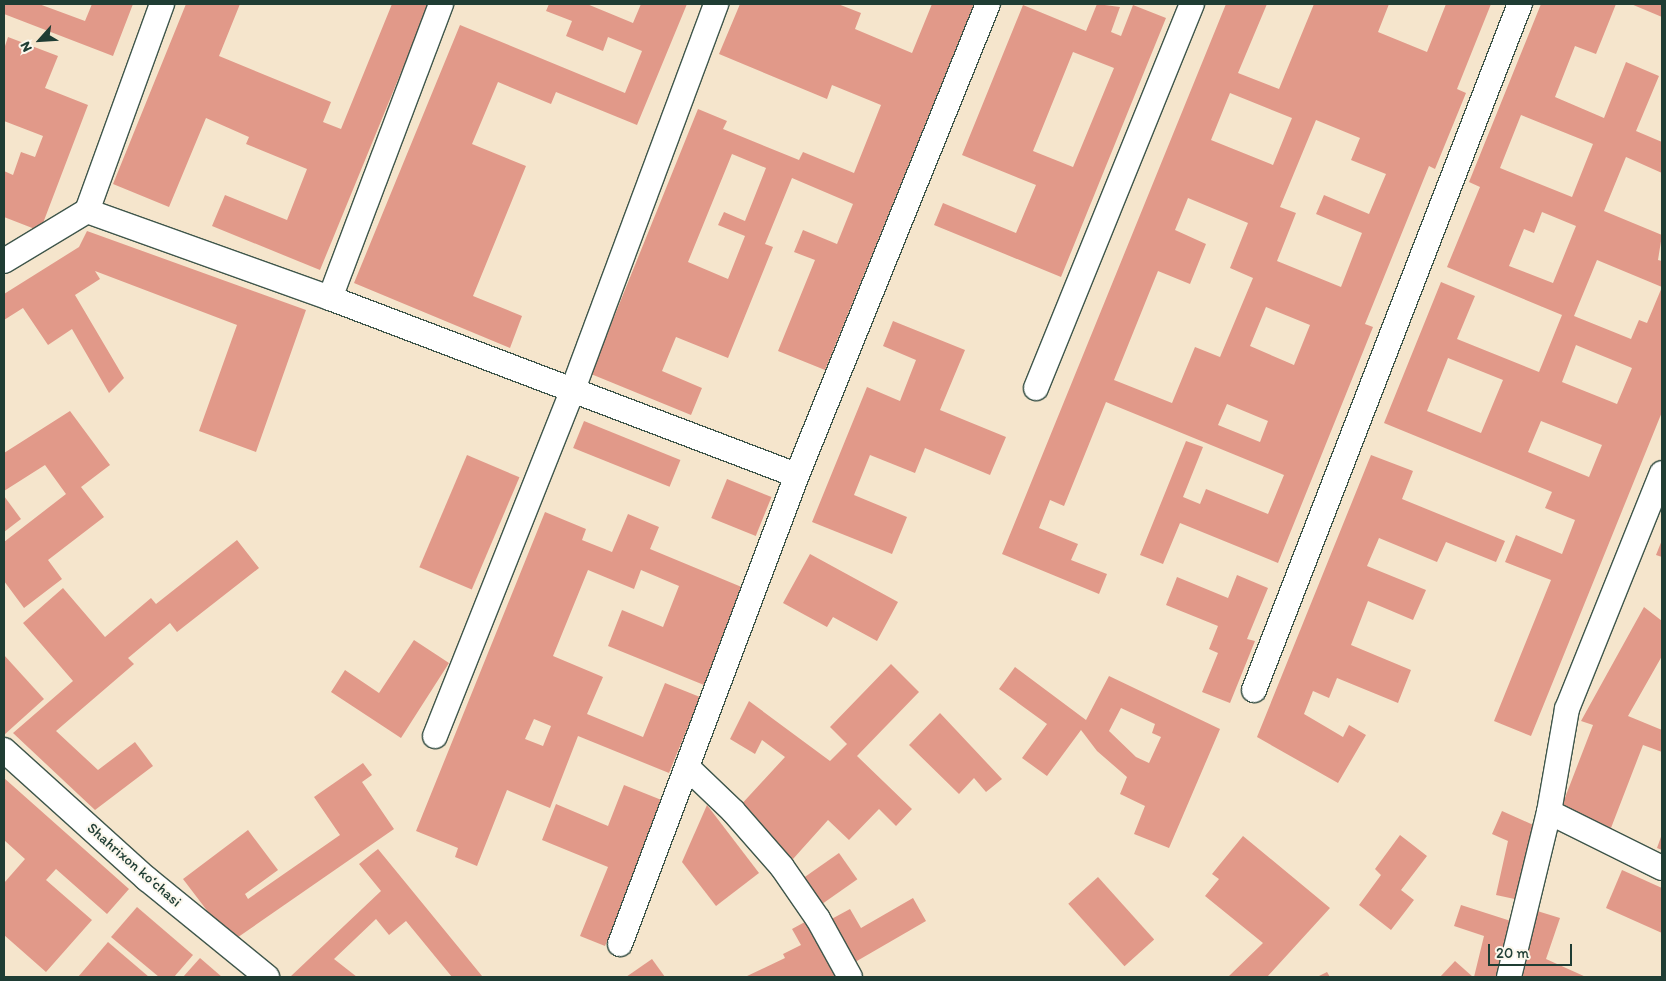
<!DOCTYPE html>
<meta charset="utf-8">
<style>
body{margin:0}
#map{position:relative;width:1666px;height:981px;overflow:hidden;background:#f5e5cc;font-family:Itim,sans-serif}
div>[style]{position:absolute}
.building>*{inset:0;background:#e19989;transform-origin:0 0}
.roads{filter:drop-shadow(1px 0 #3f564b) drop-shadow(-1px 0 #3f564b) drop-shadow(0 1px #3f564b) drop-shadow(0 -1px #3f564b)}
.minor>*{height:24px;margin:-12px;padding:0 12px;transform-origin:12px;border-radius:12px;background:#fff}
span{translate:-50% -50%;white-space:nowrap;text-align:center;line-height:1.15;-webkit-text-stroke:4px #fbf7ec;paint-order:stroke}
.street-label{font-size:15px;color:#1f3d34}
.frame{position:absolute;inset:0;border:5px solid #1f3d34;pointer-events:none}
.north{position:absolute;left:15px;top:15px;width:50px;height:50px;-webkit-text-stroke:4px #fbf7ec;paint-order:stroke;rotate:244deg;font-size:14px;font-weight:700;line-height:20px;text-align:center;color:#1f3d34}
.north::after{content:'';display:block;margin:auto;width:18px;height:22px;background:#1f3d34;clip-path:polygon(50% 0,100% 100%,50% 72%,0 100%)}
.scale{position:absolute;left:1488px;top:944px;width:84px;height:22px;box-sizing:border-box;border:2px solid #1f3d34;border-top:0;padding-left:6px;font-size:15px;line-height:18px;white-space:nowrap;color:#1f3d34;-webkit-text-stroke:4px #fbf7ec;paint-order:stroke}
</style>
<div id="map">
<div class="building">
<i style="clip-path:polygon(4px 4px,39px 4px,85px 21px,92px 4px,133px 4px,113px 56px,4px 14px)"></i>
<i style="clip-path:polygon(186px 4px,240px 4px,219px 56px,331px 102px,323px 122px,341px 129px,392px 4px,429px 4px,320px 270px,212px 226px,225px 195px,287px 220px,307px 169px,246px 144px,249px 137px,206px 118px,169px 207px,113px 184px)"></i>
<i style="clip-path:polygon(549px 4px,587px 4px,633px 23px,641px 4px,687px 4px,637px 125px,556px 92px,551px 104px,498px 82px,472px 144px,526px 166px,473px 296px,522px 316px,510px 348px,354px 283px,460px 25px,625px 93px,642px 51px,608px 37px,603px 51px,566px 36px,572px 21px,546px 11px)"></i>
<i style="clip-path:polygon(evenodd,740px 4px,838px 4px,861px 13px,855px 29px,912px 53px,932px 4px,974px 4px,825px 370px,778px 351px,815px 260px,794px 252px,803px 230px,837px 244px,853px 204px,792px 178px,765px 244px,773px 247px,728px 358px,676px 337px,662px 371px,702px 388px,691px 415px,591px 374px,698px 109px,727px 121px,723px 129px,799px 160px,803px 152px,854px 173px,881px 105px,832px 85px,827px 99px,719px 54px,740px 4px,732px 154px,766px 168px,745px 221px,724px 212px,718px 225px,745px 236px,728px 279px,688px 262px,732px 154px)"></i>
<i style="clip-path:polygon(evenodd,1097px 4px,1120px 7px,1111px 32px,1121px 36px,1133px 5px,1166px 18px,1061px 277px,934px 225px,943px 203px,1016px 233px,1036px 185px,962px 155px,1023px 5px,1086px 31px,1097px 4px,1073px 52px,1114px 68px,1073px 167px,1033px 151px,1073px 52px)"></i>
<i style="clip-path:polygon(evenodd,1226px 4px,1267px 4px,1238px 73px,1279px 89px,1314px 4px,1389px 4px,1378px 32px,1427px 52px,1446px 4px,1491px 4px,1457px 89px,1466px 93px,1435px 169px,1429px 166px,1365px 324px,1373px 327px,1278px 563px,1180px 523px,1163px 564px,1140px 555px,1186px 441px,1203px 447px,1183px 497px,1200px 504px,1206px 489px,1268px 514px,1284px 475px,1106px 402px,1064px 506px,1050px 500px,1039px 528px,1078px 544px,1071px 560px,1107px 574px,1099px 594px,1002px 554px,1226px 4px,1230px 93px,1292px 118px,1273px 165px,1211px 140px,1230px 93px,1226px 4px,1316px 120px,1360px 138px,1351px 160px,1386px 174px,1369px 214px,1324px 195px,1316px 214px,1362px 233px,1341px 287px,1277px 261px,1296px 213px,1280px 207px,1316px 120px,1226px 4px,1188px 198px,1248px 223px,1230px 268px,1253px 278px,1220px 357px,1195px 347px,1172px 403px,1114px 380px,1158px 271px,1190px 284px,1206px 244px,1175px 230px,1188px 198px,1226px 4px,1266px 307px,1310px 325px,1294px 365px,1250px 346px,1266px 307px,1226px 4px,1227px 404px,1268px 421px,1260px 442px,1218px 425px,1227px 404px)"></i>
<i style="clip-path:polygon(evenodd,1541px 4px,1616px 4px,1596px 54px,1575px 46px,1555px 97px,1604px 118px,1626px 62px,1659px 76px,1636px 131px,1662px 142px,1662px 173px,1626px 157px,1604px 211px,1662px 235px,1658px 260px,1662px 261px,1662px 412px,1531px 736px,1494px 721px,1551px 580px,1505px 562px,1516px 535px,1562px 554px,1575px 520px,1545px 508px,1552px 492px,1384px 423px,1441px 282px,1475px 296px,1457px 339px,1539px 372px,1562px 315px,1447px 267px,1480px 187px,1469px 182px,1541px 4px,1521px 115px,1593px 144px,1572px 197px,1500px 168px,1521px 115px,1541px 4px,1542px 212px,1576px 226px,1553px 283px,1509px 266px,1524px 229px,1534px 233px,1542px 212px,1541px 4px,1597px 260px,1662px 287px,1647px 323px,1639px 320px,1631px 339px,1574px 316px,1597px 260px,1541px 4px,1576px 345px,1632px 368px,1617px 404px,1562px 382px,1576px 345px,1541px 4px,1448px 358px,1503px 380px,1481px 433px,1427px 411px,1448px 358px,1541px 4px,1541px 421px,1602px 445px,1589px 477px,1528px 452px,1541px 421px)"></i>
<i style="clip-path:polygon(1631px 4px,1662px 4px,1662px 17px)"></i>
<i style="clip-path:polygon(8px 37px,58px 56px,45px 88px,88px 105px,40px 231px,4px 217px,4px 171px,13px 175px,21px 152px,35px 157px,43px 136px,4px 121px,4px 49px)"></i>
<i style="clip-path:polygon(87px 231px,306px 310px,256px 452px,199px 431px,237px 325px,95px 271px,100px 279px,75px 295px,124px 378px,109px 393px,72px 329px,48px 345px,23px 308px,4px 320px,4px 294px,79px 247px)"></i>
<i style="clip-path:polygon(893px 321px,965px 350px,940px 410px,1006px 437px,990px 475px,925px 448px,915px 473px,870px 455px,854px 495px,907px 517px,892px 554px,812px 522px,867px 387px,900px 401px,916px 360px,883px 346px)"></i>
<i style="clip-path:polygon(70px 411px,110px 465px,81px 487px,104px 517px,48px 560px,62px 579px,24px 608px,4px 581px,4px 542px,66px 494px,45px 465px,4px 491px,4px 453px)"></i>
<i style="left:584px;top:421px;width:104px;height:29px;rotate:22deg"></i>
<i style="left:467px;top:455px;width:57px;height:122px;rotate:23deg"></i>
<i style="clip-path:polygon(1371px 455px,1413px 471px,1402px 499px,1505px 541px,1496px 562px,1446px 542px,1437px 562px,1379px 538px,1367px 566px,1426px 590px,1413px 620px,1368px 601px,1351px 645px,1411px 670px,1398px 703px,1337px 678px,1329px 698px,1313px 691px,1304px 714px,1343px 737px,1349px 725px,1366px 735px,1338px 783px,1257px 737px)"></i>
<i style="left:727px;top:479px;width:48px;height:42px;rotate:22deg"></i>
<i style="clip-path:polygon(4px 496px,21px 519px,4px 532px)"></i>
<i style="clip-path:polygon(evenodd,545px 512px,586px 529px,582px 540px,612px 552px,628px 514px,659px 527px,650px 549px,744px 588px,704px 685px,608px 646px,622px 610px,663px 627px,679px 586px,641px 570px,634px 589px,588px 570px,553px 656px,603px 677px,587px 714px,643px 737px,665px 683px,700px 697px,669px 773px,578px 736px,550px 808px,507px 790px,477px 866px,455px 857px,458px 848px,416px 831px,545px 512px,534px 719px,551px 726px,543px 746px,525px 739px,534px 719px)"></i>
<i style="clip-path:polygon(237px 540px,259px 568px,177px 632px,170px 623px,128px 658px,134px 664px,56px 731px,98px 770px,135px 742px,153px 766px,95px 810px,13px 733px,73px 681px,23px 623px,63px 588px,105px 637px,151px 598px,156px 604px)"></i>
<i style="clip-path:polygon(1662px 540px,1662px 557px,1656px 555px)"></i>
<i style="clip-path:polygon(810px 554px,898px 602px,877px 641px,833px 617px,827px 627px,783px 603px)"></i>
<i style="clip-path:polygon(1237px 575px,1268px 588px,1247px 639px,1255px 641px,1230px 703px,1202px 692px,1218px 653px,1209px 649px,1218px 626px,1166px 605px,1177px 577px,1228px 598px)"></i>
<i style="clip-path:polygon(1644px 607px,1662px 621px,1662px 656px,1628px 716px,1662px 730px,1662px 752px,1643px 745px,1611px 828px,1561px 808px,1593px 725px,1581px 721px)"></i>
<i style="clip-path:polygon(414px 640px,449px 663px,401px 738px,331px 692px,345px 670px,379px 693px)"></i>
<i style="clip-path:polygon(4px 655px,44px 699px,4px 735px)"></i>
<i style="clip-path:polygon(891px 664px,919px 692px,857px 756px,912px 809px,896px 826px,879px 809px,849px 840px,828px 820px,793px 859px,738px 808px,785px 757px,762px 740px,755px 754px,730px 739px,749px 701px,830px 761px,847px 744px,830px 727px)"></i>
<i style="clip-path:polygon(evenodd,1015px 667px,1086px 720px,1109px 676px,1220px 729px,1169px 848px,1134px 834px,1145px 806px,1120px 794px,1127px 777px,1097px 751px,1081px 730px,1047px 776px,1022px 758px,1047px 724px,999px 689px,1015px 667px,1121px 708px,1155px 724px,1152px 733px,1161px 737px,1149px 763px,1136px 757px,1109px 731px,1121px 708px)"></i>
<i style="clip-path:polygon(940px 713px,1002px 779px,986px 792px,974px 778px,959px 794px,909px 745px)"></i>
<i style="clip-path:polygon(363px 763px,372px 775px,362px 782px,394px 829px,231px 942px,183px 879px,248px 830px,278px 870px,245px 894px,248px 899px,340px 835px,314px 797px)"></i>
<i style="clip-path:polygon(4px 778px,129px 889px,107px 914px,56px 869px,46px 880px,92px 920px,46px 972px,4px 935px,4px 883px,25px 859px,4px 840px)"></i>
<i style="clip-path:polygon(624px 785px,664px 801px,605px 946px,580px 936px,608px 867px,542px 840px,556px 804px,608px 826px)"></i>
<i style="clip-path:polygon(707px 805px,759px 873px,716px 906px,682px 862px)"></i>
<i style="clip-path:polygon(1502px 811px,1540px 828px,1524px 901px,1496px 895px,1508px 841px,1492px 834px)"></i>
<i style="clip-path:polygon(1662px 834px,1662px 850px,1657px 848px)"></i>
<i style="clip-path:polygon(1400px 835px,1427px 856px,1401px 890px,1414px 900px,1391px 930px,1359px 905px,1381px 875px,1375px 869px)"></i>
<i style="clip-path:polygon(1243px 836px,1330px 908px,1267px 977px,1228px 977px,1263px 943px,1205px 896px,1219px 879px,1212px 874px)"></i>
<i style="clip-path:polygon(378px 849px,482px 976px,481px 977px,452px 977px,406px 921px,389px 935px,376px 919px,334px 959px,357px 977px,290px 977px,381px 891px,359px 864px)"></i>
<i style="left:839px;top:853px;width:32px;height:47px;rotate:55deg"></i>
<i style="clip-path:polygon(1622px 870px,1662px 888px,1662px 933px,1606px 908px)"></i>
<i style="left:1098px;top:877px;width:84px;height:40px;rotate:48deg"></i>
<i style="clip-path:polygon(913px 898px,926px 921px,850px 965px,826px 922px,850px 909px,861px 928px)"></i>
<i style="clip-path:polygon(1461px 905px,1517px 923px,1504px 977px,1474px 977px,1484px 936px,1454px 926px)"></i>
<i style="clip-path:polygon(137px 907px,193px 955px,174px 977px,159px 977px,111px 937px)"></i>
<i style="clip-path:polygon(1534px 910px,1560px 918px,1546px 959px,1586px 977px,1525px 977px,1513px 972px)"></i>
<i style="clip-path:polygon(814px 917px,842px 977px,745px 977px,785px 958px,783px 954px,801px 945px,792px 929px)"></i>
<i style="clip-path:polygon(108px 942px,149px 977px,78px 977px)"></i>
<i style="clip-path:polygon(200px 958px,222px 977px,183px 977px)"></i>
<i style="clip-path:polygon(652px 959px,665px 977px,626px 977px)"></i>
<i style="clip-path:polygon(1455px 961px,1473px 977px,1440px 977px)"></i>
<i style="clip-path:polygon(1327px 972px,1330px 977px,1317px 977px)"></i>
</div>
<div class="roads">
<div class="minor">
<i style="left:162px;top:4px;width:220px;rotate:109.9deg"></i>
<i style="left:87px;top:211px;width:258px;rotate:19.7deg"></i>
<i style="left:330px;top:298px;width:499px;rotate:20.8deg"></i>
<i style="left:797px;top:475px;width:508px;rotate:-67.93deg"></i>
<i style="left:4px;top:261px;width:97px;rotate:-31.1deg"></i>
<i style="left:330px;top:298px;width:314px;rotate:-69.3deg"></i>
<i style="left:1036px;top:388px;width:414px;rotate:-67.9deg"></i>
<i style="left:1254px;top:690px;width:736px;rotate:-68.81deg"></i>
<i style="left:435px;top:736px;width:373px;rotate:-68.3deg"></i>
<i style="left:573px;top:389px;width:411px;rotate:-69.6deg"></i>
<i style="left:4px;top:750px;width:193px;rotate:42.1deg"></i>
<i style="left:147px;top:879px;width:155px;rotate:39.2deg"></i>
<i style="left:687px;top:767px;width:64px;rotate:43.7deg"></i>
<i style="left:733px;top:811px;width:74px;rotate:48.8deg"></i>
<i style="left:782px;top:867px;width:63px;rotate:55.3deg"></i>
<i style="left:818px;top:919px;width:66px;rotate:61.1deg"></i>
<i style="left:1549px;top:812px;width:126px;rotate:26.4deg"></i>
<i style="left:620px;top:944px;width:501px;rotate:-69.32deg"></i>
<i style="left:1509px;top:977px;width:170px;rotate:-76.4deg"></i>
<i style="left:1549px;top:812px;width:105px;rotate:-80.1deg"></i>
<i style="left:1567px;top:709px;width:254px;rotate:-68.1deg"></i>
</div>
</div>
<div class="street-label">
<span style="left:134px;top:865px;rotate:41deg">Shahrixon koʻchasi</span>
</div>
<div class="frame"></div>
<div class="north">N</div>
<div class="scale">20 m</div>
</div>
